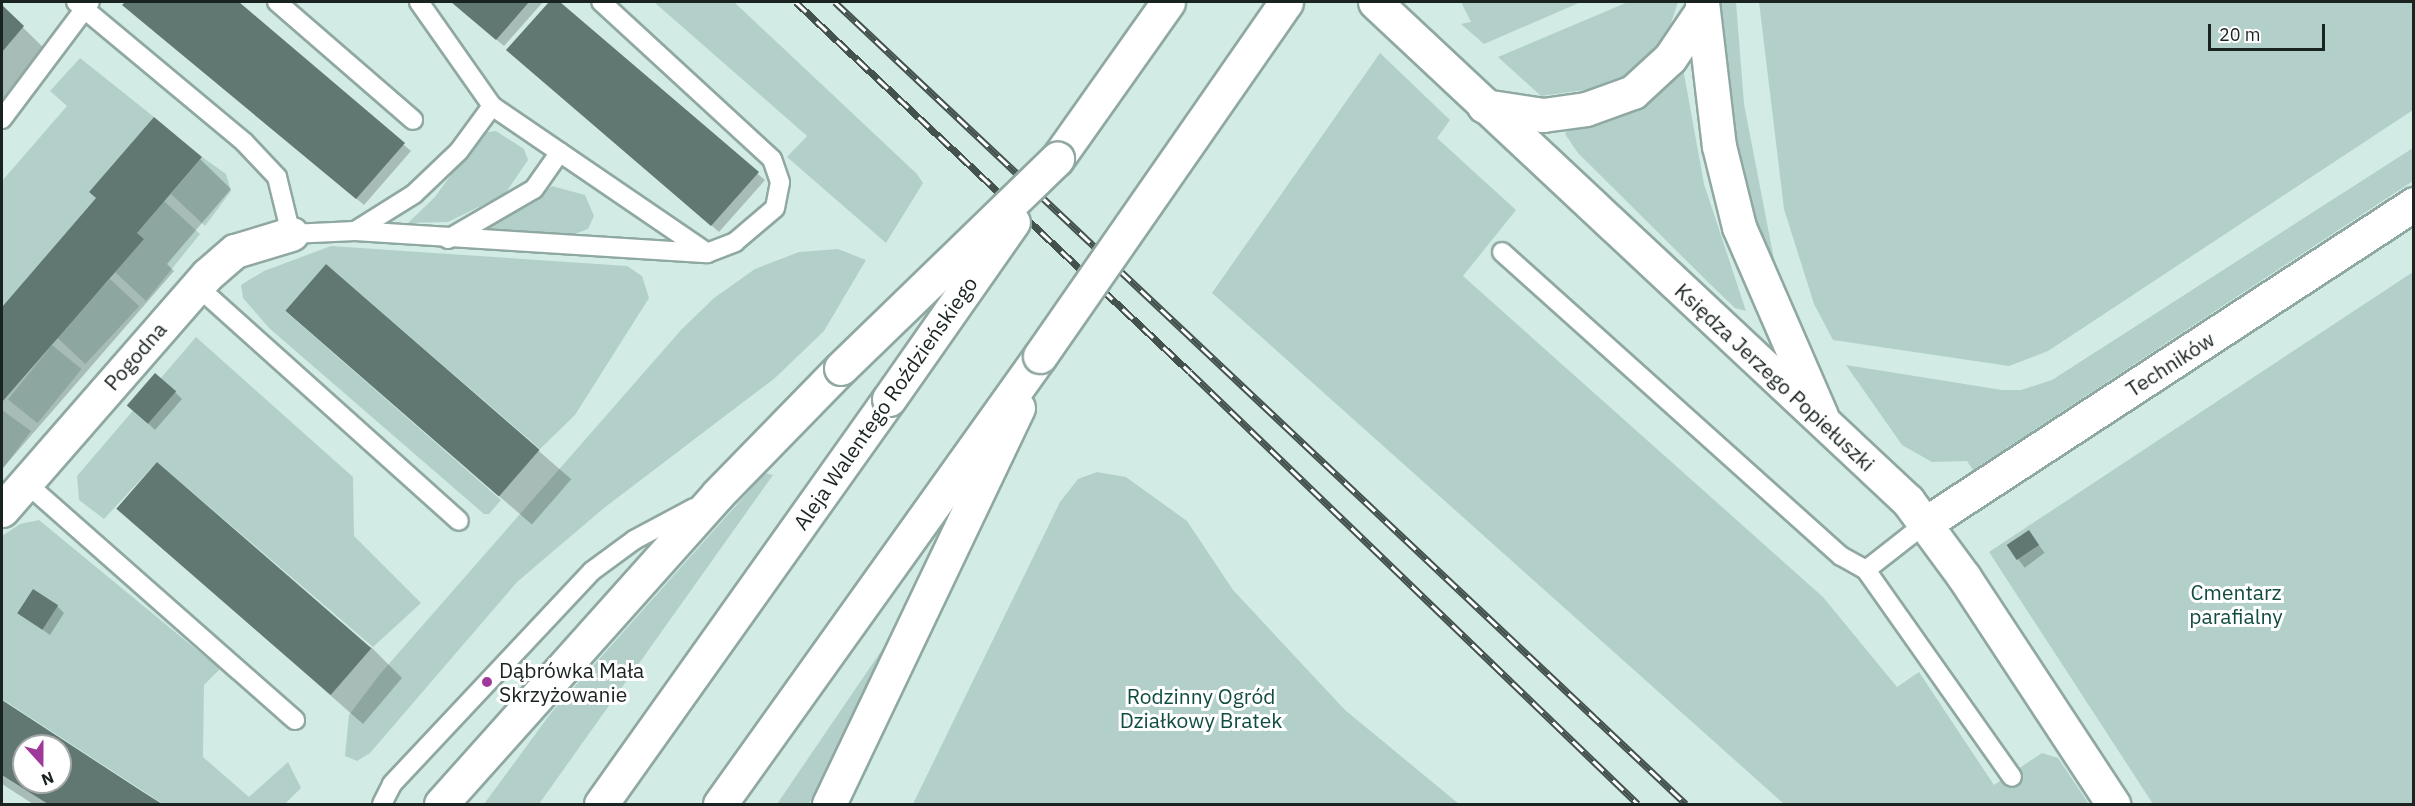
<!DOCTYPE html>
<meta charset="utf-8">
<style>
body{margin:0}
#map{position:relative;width:2415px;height:806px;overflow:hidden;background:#d2ebe5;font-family:"IBM Plex Sans",sans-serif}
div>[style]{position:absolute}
.green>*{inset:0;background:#b2d0c9;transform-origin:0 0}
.shadow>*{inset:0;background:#0003;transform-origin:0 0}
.building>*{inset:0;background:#617772;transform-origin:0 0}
.roads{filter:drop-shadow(2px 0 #90a8a2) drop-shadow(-2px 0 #90a8a2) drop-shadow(0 2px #90a8a2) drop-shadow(0 -2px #90a8a2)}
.service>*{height:18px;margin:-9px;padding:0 9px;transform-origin:9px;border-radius:9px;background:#fff}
.minor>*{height:33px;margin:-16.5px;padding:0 16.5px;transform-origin:16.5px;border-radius:16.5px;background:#fff}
.motorway>*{height:33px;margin:-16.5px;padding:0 16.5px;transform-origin:16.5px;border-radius:16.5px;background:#fff}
.rail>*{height:7px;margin-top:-3.5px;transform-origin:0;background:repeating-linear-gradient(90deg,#fff 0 14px,#44524e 0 28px);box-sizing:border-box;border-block:2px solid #44524e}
.bridges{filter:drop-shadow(2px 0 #90a8a2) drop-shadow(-2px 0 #90a8a2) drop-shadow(0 2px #90a8a2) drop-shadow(0 -2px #90a8a2)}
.motorway-bridge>*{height:33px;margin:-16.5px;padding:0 16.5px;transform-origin:16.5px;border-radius:16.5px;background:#fff}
.dots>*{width:16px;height:16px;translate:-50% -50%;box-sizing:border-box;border:3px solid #fff;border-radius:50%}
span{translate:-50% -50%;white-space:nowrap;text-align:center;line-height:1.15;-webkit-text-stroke:6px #fff;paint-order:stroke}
.street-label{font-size:21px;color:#192320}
.park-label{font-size:21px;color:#114c42}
.poi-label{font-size:21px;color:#192320}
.left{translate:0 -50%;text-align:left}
.frame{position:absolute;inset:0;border:3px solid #192320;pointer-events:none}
.north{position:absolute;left:12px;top:734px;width:60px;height:60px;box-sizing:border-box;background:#fff;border:2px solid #a3a7a6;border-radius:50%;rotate:159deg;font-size:16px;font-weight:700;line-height:24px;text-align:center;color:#192320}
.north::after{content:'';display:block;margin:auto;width:21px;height:27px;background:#a0399c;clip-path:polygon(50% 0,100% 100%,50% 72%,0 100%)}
.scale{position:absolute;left:2208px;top:24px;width:117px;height:27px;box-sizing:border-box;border:3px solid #192320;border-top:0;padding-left:8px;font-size:18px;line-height:21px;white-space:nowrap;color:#192320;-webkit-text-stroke:4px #fff;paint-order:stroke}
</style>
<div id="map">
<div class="green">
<i style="clip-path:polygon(654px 2px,734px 2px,917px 174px,923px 183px,886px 243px,787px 157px,807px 136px)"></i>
<i style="clip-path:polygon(1461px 2px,1581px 2px,1484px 44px,1461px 24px,1471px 22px)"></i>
<i style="clip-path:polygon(1628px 2px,1678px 2px,1669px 29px,1652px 54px,1628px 77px,1606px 87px,1541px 96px,1498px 57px)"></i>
<i style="clip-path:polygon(1720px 2px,1736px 2px,1744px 104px,1774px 259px,1767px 255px,1738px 162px,1729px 114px)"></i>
<i style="clip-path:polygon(1759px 2px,2413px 2px,2413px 110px,2048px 351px,2009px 366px,1833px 340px,1814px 304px,1784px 209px)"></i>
<i style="clip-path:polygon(1380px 53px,1450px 120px,1437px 138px,1516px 210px,1463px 276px,1823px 597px,1897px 687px,1919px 672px,1994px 785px,2042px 753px,2058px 758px,2089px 804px,1784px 804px,1212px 293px)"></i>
<i style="clip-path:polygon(80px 58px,154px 117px,89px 192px,96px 198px,2px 307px,2px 181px,67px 106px,50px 91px)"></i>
<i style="clip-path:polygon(1683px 68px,1704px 184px,1746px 311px,1735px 308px,1713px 287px,1578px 153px,1565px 134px,1569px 127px,1609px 120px,1640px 107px)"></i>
<i style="clip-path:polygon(496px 131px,524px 149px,528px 160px,505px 194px,448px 222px,408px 223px,435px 197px,481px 133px)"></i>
<i style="clip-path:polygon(2413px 148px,2413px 181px,1973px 470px,1967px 461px,1932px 462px,1902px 445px,1846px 365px,2002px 390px,2021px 390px,2052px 380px)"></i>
<i style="clip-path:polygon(202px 157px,226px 174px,231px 191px,205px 226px,171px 194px)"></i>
<i style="clip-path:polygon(552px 186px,585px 195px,594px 216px,588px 229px,572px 235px,483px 229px,520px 210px)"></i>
<i style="clip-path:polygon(164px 201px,200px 234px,146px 301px,115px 272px,144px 239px,137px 233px)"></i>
<i style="clip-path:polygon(331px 246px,627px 266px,642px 276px,649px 298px,575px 415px,540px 449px,326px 264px,285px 311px,501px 500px,489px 514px,484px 514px,269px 328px,243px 298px,241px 285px,264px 271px)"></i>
<i style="clip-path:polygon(838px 249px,866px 260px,824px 331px,775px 378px,604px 508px,517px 582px,370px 753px,357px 761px,345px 756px,349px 715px,380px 674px,681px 330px,714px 298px,755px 269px,799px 252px)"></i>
<i style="clip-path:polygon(2413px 272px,2413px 804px,2153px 804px,1989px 552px)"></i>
<i style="left:110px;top:279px;width:40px;height:79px;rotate:43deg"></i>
<i style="clip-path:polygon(196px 337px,353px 477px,354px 536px,421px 603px,373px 647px,157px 462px,104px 519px,79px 500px,77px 476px)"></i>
<i style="left:52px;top:345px;width:38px;height:70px;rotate:39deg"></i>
<i style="clip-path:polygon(2px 410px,31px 431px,2px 470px)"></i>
<i style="clip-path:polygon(1097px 472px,1126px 477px,1187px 521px,1233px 590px,1345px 710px,1459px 804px,913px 804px,1060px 502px,1078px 479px)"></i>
<i style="clip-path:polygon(765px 473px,773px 475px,539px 804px,484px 804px,551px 713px)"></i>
<i style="clip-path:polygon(39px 520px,220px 669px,204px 685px,203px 757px,249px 797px,288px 762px,301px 788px,285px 804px,163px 804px,2px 699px,2px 536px,20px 524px)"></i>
<i style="clip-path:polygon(888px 641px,893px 642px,809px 804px,777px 804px)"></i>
</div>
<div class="shadow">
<i style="clip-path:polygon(127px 2px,236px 2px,411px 151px,364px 205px,131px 12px,124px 5px)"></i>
<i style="clip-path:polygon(452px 2px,543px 2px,504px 46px)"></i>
<i style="clip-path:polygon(551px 2px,558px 2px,765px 180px,719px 232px,508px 50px)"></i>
<i style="clip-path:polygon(2px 7px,54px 58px,2px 118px)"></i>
<i style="clip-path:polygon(200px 159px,231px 189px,167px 264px,174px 271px,2px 469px,2px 310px,98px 199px)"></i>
<i style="left:326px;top:266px;width:325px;height:60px;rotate:41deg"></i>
<i style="clip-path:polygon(175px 392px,182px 399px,155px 430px,136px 412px)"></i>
<i style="clip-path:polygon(118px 509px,372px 648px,402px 678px,363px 724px)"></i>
<i style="left:2029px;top:532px;width:26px;height:25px;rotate:53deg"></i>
<i style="clip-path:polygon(57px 606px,64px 613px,50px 635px,18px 612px)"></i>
<i style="clip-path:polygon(evenodd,2px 702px,160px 804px,33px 804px,2px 784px,2px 702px,24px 746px,60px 746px,60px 782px,24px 782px,24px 746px)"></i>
</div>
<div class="building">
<i style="clip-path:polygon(125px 2px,239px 2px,405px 143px,356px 199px,122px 5px)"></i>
<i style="clip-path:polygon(451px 2px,529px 2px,496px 40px)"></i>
<i style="clip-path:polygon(549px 2px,560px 2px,759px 172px,711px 226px,506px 50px)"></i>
<i style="clip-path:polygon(2px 5px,24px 26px,2px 52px)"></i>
<i style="clip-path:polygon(154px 117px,202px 157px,137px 233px,144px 239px,2px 402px,2px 307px,96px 198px,89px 192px)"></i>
<i style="left:326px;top:264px;width:283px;height:62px;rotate:41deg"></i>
<i style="left:155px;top:373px;width:28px;height:43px;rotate:41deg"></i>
<i style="left:157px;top:462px;width:284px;height:62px;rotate:41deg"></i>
<i style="left:2029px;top:530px;width:18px;height:27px;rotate:56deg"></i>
<i style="left:33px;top:589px;width:30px;height:29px;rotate:33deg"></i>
<i style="clip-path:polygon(evenodd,2px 700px,143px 792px,162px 804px,48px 804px,2px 775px,2px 700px,24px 746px,60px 746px,60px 782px,24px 782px,24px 746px)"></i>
</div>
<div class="roads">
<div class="service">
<i style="left:76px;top:2px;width:219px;rotate:39.8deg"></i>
<i style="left:244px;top:142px;width:48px;rotate:46.7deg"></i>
<i style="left:277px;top:177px;width:59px;rotate:76.2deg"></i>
<i style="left:291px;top:234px;width:64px;rotate:-2.7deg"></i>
<i style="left:355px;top:231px;width:353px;rotate:3.6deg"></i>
<i style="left:707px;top:253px;width:30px;rotate:-21deg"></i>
<i style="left:735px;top:242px;width:52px;rotate:-40.4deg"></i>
<i style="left:775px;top:208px;width:26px;rotate:-79deg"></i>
<i style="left:780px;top:182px;width:24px;rotate:-109deg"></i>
<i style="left:772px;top:159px;width:232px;rotate:-137.4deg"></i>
<i style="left:277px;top:2px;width:180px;rotate:40.9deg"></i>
<i style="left:419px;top:2px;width:127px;rotate:54.9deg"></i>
<i style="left:492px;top:106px;width:259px;rotate:34.3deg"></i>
<i style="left:2px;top:119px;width:146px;rotate:-53.1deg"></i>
<i style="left:355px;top:231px;width:70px;rotate:-32.1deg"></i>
<i style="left:414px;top:194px;width:62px;rotate:-43.7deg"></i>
<i style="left:459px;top:151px;width:56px;rotate:-53.7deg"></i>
<i style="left:448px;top:239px;width:99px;rotate:-30.2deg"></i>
<i style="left:534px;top:189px;width:45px;rotate:-54.9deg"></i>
<i style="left:1502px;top:252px;width:455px;rotate:41.9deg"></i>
<i style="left:1841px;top:556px;width:29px;rotate:29deg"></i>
<i style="left:1866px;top:570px;width:253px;rotate:54.8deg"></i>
<i style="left:196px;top:285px;width:353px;rotate:41.9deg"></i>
<i style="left:25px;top:482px;width:360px;rotate:41.4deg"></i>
<i style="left:1866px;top:570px;width:76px;rotate:-38.1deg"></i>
<i style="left:382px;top:804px;width:22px;rotate:-63deg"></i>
<i style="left:392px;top:784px;width:292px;rotate:-46.8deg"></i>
<i style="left:592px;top:571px;width:52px;rotate:-36.4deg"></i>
<i style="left:634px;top:540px;width:68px;rotate:-28.1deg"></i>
</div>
<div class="minor">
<i style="left:1375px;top:2px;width:730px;rotate:43.11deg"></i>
<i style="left:1908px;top:501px;width:94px;rotate:53.6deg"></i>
<i style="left:1964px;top:577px;width:272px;rotate:56.7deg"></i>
<i style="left:2px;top:510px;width:312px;rotate:-48.9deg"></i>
<i style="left:207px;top:275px;width:37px;rotate:-41deg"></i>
<i style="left:235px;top:251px;width:59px;rotate:-16.9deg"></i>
<i style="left:1926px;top:523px;width:583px;rotate:-33.17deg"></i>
</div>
<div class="motorway">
<i style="left:1702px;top:2px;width:145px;rotate:83.3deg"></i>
<i style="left:1719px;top:146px;width:83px;rotate:76.1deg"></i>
<i style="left:1739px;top:227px;width:206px;rotate:66.5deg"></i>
<i style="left:1484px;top:106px;width:60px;rotate:8.7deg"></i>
<i style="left:1543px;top:115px;width:43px;rotate:-7.9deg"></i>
<i style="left:1586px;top:109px;width:50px;rotate:-19.9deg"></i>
<i style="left:1633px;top:92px;width:50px;rotate:-42.6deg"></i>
<i style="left:1670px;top:58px;width:55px;rotate:-56deg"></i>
<i style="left:1057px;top:159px;width:192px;rotate:-54.7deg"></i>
<i style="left:441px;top:804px;width:414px;rotate:-48.2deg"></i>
<i style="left:717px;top:495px;width:177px;rotate:-45.7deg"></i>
<i style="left:601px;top:804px;width:497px;rotate:-54.6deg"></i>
<i style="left:720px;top:804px;width:551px;rotate:-54.46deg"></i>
<i style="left:829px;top:804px;width:439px;rotate:-64.5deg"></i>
</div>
</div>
<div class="rail">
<i style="left:796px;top:2px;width:540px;rotate:43.2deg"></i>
<i style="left:1190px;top:372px;width:622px;rotate:43.96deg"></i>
<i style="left:835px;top:2px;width:1169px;rotate:43.3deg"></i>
</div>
<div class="bridges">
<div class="motorway-bridge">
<i style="left:1040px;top:356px;width:431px;rotate:-55.2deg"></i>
<i style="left:841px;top:368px;width:301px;rotate:-44.1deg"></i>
<i style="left:889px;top:399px;width:216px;rotate:-55deg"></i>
</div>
</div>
<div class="dots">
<i style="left:487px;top:682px;background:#a0399c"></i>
</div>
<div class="street-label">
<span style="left:135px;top:356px;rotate:-49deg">Pogodna</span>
<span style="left:2170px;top:364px;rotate:-33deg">Techników</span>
<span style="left:1775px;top:377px;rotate:43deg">Księdza Jerzego Popiełuszki</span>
<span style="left:885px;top:403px;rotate:-55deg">Aleja Walentego Roździeńskiego</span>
</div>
<div class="park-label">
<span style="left:2236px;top:604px">Cmentarz<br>parafialny</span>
<span style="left:1201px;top:708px">Rodzinny Ogród<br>Działkowy Bratek</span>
</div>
<div class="poi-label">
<span class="left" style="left:499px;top:682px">Dąbrówka Mała<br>Skrzyżowanie</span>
</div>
<div class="frame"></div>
<div class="north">N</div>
<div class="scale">20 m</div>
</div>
